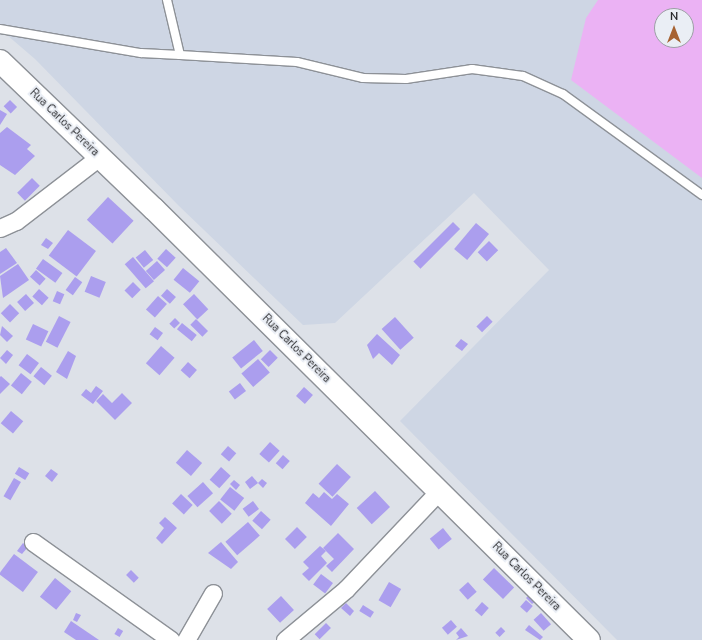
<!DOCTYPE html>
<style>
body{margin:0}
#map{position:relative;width:702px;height:640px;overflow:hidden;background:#dde1e8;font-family:"Nunito Sans",sans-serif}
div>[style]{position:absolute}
.built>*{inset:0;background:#ced6e4}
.green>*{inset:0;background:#ebb2f4}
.building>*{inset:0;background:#ab9eee;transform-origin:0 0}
.roads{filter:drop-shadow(1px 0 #8d9197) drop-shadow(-1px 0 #8d9197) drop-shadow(0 1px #8d9197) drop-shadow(0 -1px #8d9197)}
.lane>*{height:8px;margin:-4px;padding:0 4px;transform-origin:4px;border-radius:4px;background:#fff}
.street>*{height:17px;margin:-8.5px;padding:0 8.5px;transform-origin:8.5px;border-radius:8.5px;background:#fff}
.secondary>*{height:22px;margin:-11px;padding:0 11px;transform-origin:11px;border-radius:11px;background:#fff}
span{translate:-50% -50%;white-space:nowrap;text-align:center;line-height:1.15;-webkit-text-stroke:4px #eaeef5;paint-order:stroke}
.street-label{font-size:11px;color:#28292c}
.north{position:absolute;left:654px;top:8px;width:40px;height:40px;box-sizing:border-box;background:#eaeef5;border:1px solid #9c9fa5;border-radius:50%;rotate:0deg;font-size:11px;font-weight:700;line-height:16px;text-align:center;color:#28292c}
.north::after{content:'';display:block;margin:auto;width:14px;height:18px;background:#a66232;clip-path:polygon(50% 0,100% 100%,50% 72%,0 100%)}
</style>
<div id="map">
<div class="built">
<i style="clip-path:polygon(evenodd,0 0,702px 0,702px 640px,617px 640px,400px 421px,549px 270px,474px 193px,335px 323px,303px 325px,179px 206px,35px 59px,0 29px,0 0,662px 16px,686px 16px,686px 40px,662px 40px,662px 16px)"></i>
</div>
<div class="green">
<i style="clip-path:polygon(evenodd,598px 0,702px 0,702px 178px,571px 80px,586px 18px,598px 0,662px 16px,686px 16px,686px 40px,662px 40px,662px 16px)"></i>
</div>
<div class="building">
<i style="left:10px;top:100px;width:10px;height:9px;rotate:45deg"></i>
<i style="clip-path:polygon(0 110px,7px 114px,0 125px)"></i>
<i style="clip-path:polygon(7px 127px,31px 145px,27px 149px,35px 156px,15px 175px,0 165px,0 133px)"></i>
<i style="left:32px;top:178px;width:11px;height:21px;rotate:45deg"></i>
<i style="left:108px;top:197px;width:35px;height:31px;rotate:43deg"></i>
<i style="left:453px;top:222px;width:10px;height:56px;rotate:45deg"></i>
<i style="left:476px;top:223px;width:17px;height:34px;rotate:40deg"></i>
<i style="left:68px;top:230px;width:35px;height:32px;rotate:37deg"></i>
<i style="clip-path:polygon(46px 238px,53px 243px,48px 249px,41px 245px)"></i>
<i style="left:489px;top:241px;width:13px;height:16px;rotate:45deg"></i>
<i style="clip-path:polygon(6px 248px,17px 263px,0 274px,0 252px)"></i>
<i style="left:166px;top:249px;width:13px;height:13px;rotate:42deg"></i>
<i style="left:145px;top:250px;width:13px;height:12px;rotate:51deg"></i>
<i style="left:133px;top:257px;width:32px;height:11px;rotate:49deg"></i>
<i style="left:43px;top:259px;width:24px;height:12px;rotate:36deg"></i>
<i style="left:157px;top:261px;width:12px;height:15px;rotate:48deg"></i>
<i style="clip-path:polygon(18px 264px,29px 280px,3px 298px,0 276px)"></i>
<i style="left:183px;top:268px;width:21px;height:15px;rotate:39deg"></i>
<i style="left:36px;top:270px;width:13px;height:9px;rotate:42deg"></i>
<i style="left:91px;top:276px;width:16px;height:17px;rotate:22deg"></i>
<i style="left:75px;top:277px;width:9px;height:16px;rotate:36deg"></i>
<i style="left:133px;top:282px;width:11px;height:12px;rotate:45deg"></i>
<i style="left:39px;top:289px;width:13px;height:10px;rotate:42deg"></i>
<i style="left:167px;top:289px;width:12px;height:9px;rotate:42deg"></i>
<i style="left:57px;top:291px;width:8px;height:11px;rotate:23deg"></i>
<i style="left:26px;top:294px;width:12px;height:12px;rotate:48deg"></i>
<i style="left:194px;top:294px;width:21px;height:15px;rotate:47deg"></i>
<i style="left:158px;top:296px;width:12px;height:18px;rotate:42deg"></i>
<i style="left:10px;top:304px;width:13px;height:13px;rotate:45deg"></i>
<i style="left:59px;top:316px;width:13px;height:29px;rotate:27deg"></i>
<i style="left:487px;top:316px;width:8px;height:15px;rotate:45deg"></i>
<i style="left:395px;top:317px;width:28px;height:18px;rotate:48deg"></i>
<i style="left:175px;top:318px;width:7px;height:8px;rotate:45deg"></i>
<i style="left:196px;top:319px;width:17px;height:8px;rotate:45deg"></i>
<i style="left:182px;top:323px;width:19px;height:8px;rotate:39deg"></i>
<i style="left:33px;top:324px;width:17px;height:17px;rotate:25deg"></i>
<i style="clip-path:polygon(2px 326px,13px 336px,7px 342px,0 335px)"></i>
<i style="left:155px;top:327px;width:10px;height:9px;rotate:37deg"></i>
<i style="clip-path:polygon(377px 334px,400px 355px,392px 365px,379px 353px,373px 359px,367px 345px)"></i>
<i style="clip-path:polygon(461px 339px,468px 344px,462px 351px,455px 346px)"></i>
<i style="left:254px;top:340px;width:14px;height:28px;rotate:51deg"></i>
<i style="left:161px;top:346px;width:18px;height:23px;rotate:41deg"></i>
<i style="clip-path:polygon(7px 350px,13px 355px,6px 364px,0 358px)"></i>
<i style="left:270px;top:350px;width:11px;height:13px;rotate:45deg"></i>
<i style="clip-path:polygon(68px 351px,76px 356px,67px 379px,56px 372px)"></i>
<i style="left:27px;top:354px;width:15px;height:14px;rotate:37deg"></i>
<i style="left:258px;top:359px;width:18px;height:22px;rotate:49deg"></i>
<i style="left:188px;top:362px;width:12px;height:11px;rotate:42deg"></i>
<i style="left:41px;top:367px;width:14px;height:12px;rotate:39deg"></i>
<i style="left:21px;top:373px;width:14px;height:16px;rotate:39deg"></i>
<i style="clip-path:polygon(1px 376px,10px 384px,0 394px,0 377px)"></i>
<i style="left:240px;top:383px;width:10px;height:14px;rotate:53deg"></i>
<i style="clip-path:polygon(96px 386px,103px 391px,93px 404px,81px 395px,86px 389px,91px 393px)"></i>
<i style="left:304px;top:387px;width:12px;height:12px;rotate:42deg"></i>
<i style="clip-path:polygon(122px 393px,132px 403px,115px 420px,96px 401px,103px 394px,112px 403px)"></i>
<i style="left:11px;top:411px;width:16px;height:16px;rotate:40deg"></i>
<i style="left:270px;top:442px;width:13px;height:16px;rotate:42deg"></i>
<i style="left:228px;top:446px;width:11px;height:11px;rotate:41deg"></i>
<i style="left:187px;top:450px;width:20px;height:17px;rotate:41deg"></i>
<i style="left:283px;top:455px;width:9px;height:11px;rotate:41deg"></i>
<i style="left:337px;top:464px;width:19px;height:27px;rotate:43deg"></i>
<i style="left:19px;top:467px;width:12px;height:8px;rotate:31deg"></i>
<i style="left:221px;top:467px;width:13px;height:17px;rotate:42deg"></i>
<i style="clip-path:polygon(51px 469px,58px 474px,52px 482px,45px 476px)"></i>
<i style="clip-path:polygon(252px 476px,258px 483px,250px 489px,245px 482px)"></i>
<i style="left:14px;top:478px;width:8px;height:21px;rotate:30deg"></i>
<i style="clip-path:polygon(262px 479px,267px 483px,263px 488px,258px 483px)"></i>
<i style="clip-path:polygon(234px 480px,240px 485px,236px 490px,230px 484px)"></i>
<i style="left:203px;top:482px;width:15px;height:21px;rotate:48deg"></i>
<i style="left:230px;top:487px;width:18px;height:16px;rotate:38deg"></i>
<i style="left:375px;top:491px;width:22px;height:25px;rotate:47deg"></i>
<i style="clip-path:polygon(324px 492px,332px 499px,337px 494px,349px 504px,331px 526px,305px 503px,313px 493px,319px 498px)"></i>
<i style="left:181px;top:494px;width:16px;height:13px;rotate:43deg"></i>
<i style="left:219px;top:501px;width:18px;height:14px;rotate:45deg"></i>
<i style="left:253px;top:501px;width:10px;height:13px;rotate:53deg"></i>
<i style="left:261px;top:511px;width:13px;height:13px;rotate:42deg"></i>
<i style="clip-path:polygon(165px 517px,177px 528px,162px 544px,156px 538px,164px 528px,159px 523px)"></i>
<i style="left:248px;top:522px;width:18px;height:30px;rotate:49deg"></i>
<i style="left:297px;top:527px;width:14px;height:17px;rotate:45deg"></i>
<i style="left:443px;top:528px;width:14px;height:17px;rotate:51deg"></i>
<i style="clip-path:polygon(338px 533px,354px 549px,332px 572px,326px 566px,334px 559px,323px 548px)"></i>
<i style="clip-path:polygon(221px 542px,238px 562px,231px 569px,208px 553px)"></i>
<i style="clip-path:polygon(23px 543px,28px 547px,22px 554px,17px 551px)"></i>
<i style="clip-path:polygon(320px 546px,326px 551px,321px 556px,327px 563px,309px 581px,302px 574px,309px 568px,303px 562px)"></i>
<i style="left:14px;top:554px;width:30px;height:25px;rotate:37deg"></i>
<i style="left:494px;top:568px;width:28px;height:16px;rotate:44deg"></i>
<i style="left:131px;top:570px;width:11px;height:7px;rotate:45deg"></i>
<i style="left:321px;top:574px;width:15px;height:13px;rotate:37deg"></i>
<i style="left:55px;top:578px;width:21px;height:24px;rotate:39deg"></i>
<i style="left:389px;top:582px;width:14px;height:21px;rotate:30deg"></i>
<i style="left:468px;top:582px;width:13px;height:12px;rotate:48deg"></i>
<i style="clip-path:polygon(530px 594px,537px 600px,532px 604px,526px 598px)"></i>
<i style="left:281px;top:596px;width:19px;height:19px;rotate:47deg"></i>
<i style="left:526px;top:600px;width:9px;height:9px;rotate:41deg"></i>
<i style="left:482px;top:602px;width:9px;height:11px;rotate:41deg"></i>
<i style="clip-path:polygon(346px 603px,354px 611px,350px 616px,341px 608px)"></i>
<i style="left:363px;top:605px;width:13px;height:7px;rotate:32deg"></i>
<i style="clip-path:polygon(76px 613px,81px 615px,77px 622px,73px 620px)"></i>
<i style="left:541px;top:613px;width:15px;height:10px;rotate:48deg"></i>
<i style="left:451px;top:620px;width:9px;height:12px;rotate:49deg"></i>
<i style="clip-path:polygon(71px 621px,99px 640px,76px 640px,64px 632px)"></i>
<i style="left:326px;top:623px;width:7px;height:16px;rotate:45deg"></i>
<i style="clip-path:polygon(529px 625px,543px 637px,540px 640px,525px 630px)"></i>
<i style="left:501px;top:627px;width:6px;height:8px;rotate:45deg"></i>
<i style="left:118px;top:628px;width:6px;height:7px;rotate:31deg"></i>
<i style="clip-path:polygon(461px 628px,468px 636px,456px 640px,459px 637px,456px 633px)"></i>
</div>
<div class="roads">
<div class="lane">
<i style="left:0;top:29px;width:143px;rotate:9.7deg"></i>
<i style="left:141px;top:53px;width:39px;rotate:3deg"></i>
<i style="left:180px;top:55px;width:57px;rotate:-103.3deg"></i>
<i style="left:180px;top:55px;width:117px;rotate:3.4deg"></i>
<i style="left:297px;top:62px;width:68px;rotate:13.6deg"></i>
<i style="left:363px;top:78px;width:43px;rotate:1.3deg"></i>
<i style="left:406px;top:79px;width:67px;rotate:-8.6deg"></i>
<i style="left:472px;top:69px;width:51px;rotate:7.8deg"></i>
<i style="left:523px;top:76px;width:44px;rotate:24.2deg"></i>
<i style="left:563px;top:94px;width:172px;rotate:36deg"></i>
</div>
<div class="street">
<i style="left:0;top:228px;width:17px;rotate:-24deg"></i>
<i style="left:16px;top:221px;width:105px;rotate:-37.6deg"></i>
<i style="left:33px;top:542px;width:169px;rotate:35.4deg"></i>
<i style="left:186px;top:640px;width:54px;rotate:-60.1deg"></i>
<i style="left:285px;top:640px;width:80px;rotate:-39.9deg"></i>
<i style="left:346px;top:589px;width:135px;rotate:-46.5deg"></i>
</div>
<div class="secondary">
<i style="left:0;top:61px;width:214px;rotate:43.9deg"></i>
<i style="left:154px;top:209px;width:612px;rotate:44.74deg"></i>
</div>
</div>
<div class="street-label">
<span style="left:64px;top:123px;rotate:44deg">Rua Carlos Pereira</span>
<span style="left:296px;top:349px;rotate:45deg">Rua Carlos Pereira</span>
<span style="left:526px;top:577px;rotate:45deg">Rua Carlos Pereira</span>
</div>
<div class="north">N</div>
</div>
